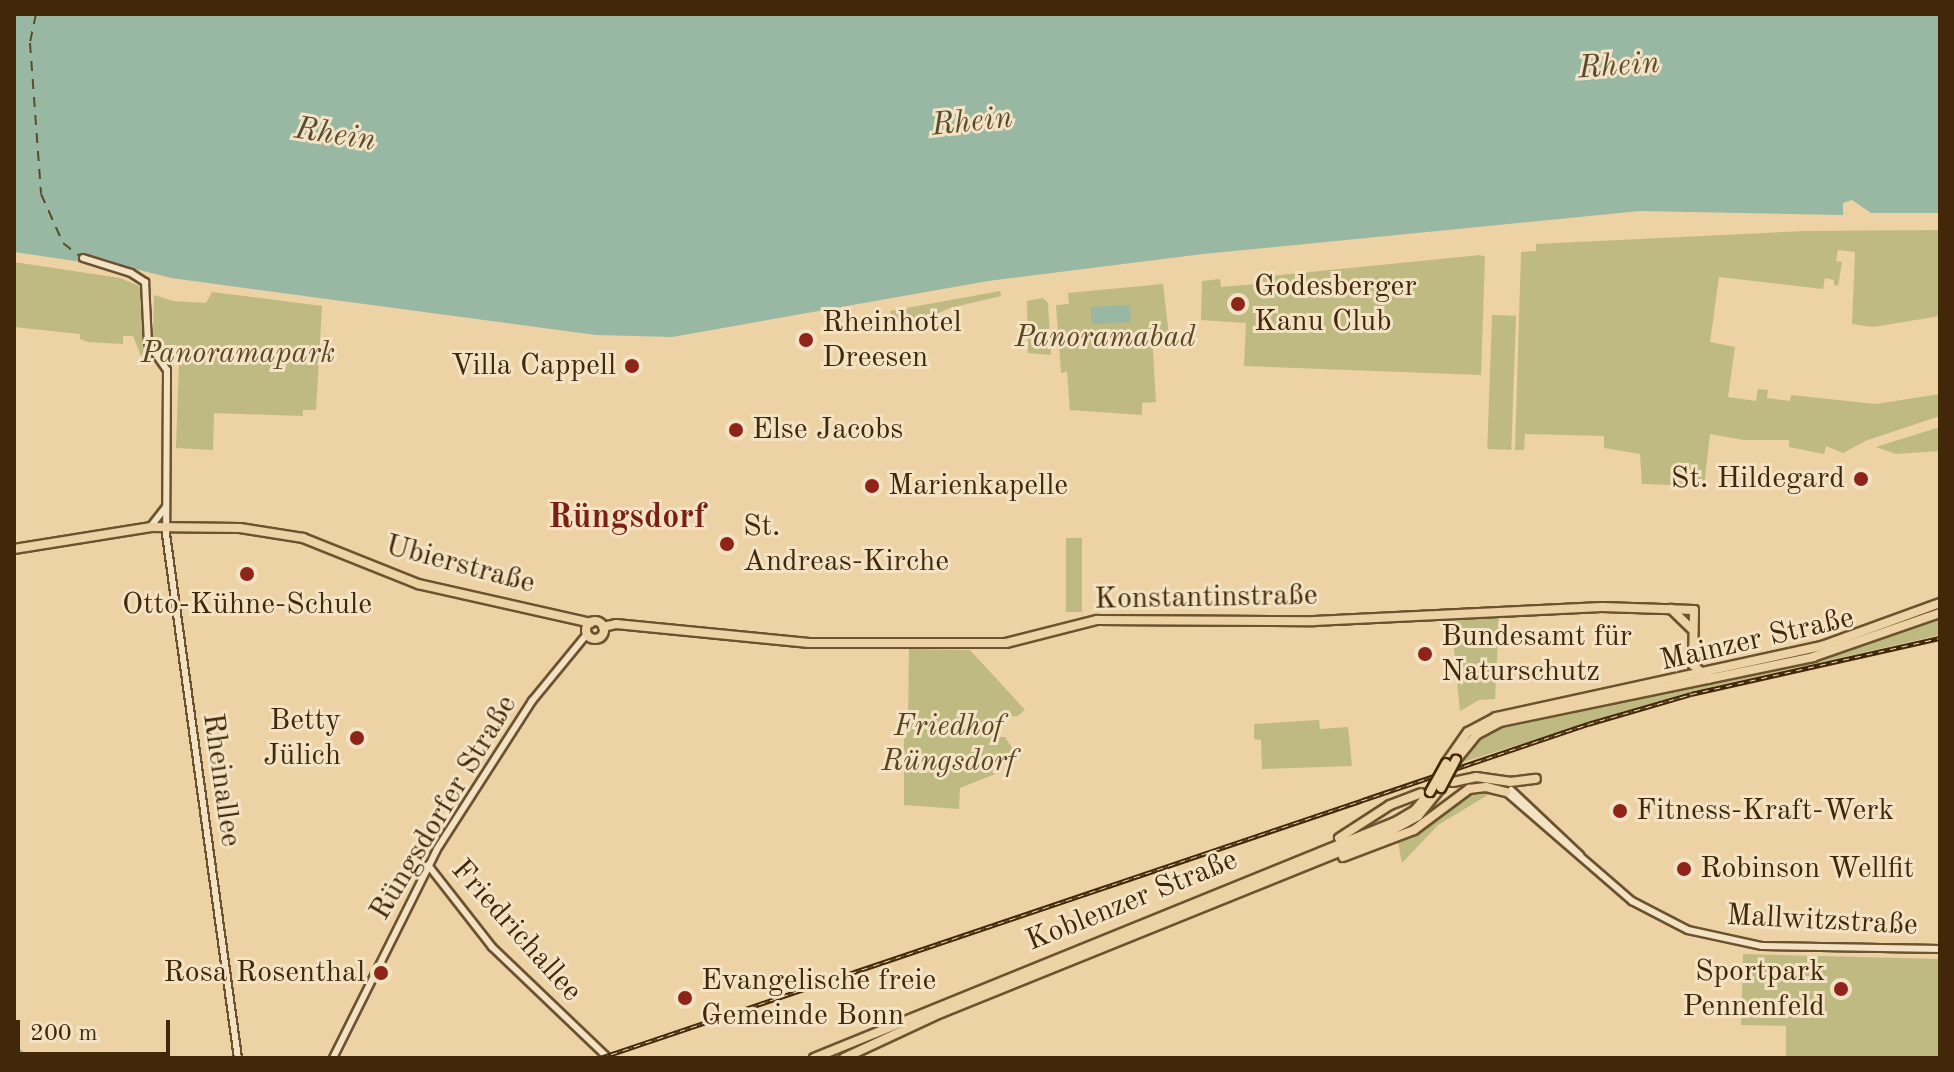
<!DOCTYPE html>
<meta charset="utf-8">
<style>
body{margin:0}
#map{position:relative;width:1954px;height:1072px;overflow:hidden;background:#ecd2a4;font-family:"Old Standard TT",serif}
div>[style]{position:absolute}
.green>*{inset:0;background:#beba81;transform-origin:0 0}
.water>*{inset:0;background:#99b8a3;transform-origin:0 0}
.stream>*{height:2px;margin:-1px;padding:0 1px;transform-origin:1px;border-radius:1px;background:#99b8a3}
.ferry>*{height:2px;margin-top:-1px;transform-origin:0;background:repeating-linear-gradient(90deg,#584c2f 0 10px,transparent 0 18px)}
.roads{filter:drop-shadow(2px 0 #6c522f) drop-shadow(-2px 0 #6c522f) drop-shadow(0 2px #6c522f) drop-shadow(0 -2px #6c522f)}
.minor>*{height:6px;margin:-3px;padding:0 3px;transform-origin:3px;border-radius:3px;background:#f3e2c4}
.major>*{height:8px;margin:-4px;padding:0 4px;transform-origin:4px;border-radius:4px;background:#ecd2a4}
.major>.ring{margin:-4px;padding:0;box-sizing:content-box;background:none;border:8px solid #ecd2a4;border-radius:50%}
.rail>*{height:5px;margin-top:-2.5px;transform-origin:0;background:repeating-linear-gradient(90deg,#f3e2c4 0 6px,#422808 0 12px);box-sizing:border-box;border-block:2px solid #422808}
.bridges{filter:drop-shadow(2px 0 #422808) drop-shadow(-2px 0 #422808) drop-shadow(0 2px #422808) drop-shadow(0 -2px #422808)}
.major-bridge>*{height:8px;margin:-4px;padding:0 4px;transform-origin:4px;border-radius:4px;background:#ecd2a4}
.dots>*{width:22px;height:22px;translate:-50% -50%;box-sizing:border-box;border:4px solid #f3e2c4;border-radius:50%}
span{translate:-50% -50%;white-space:nowrap;text-align:center;line-height:1.15;-webkit-text-stroke:6px #f3e2c4;paint-order:stroke}
.poi-label{font-size:30px;color:#422808}
.left{translate:0 -50%;text-align:left}
.right{translate:-100% -50%;text-align:right}
.park-label{font-size:30px;color:#5b4520;font-style:italic}
.street-label{font-size:30px;color:#422808}
.water-label{font-size:32px;color:#584c2f;font-style:italic}
.quarter-label{font-size:34px;color:#7a1f14;font-weight:700}
.frame{position:absolute;inset:0;border:16px solid #422808;pointer-events:none}
.scale{position:absolute;left:16px;top:1020px;width:154px;height:36px;box-sizing:border-box;border:4px solid #422808;border-top:0;padding-left:10px;font-size:24px;line-height:28px;white-space:nowrap;color:#422808;-webkit-text-stroke:6px #f3e2c4;paint-order:stroke}
</style>
<div id="map">
<div class="green">
<i style="clip-path:polygon(1940px 230px,1940px 316px,1873px 327px,1852px 324px,1855px 252px,1838px 250px,1836px 261px,1842px 262px,1838px 286px,1834px 285px,1834px 280px,1825px 278px,1823px 289px,1719px 277px,1710px 342px,1735px 347px,1728px 397px,1756px 401px,1758px 389px,1768px 390px,1767px 398px,1790px 401px,1791px 395px,1876px 404px,1940px 394px,1940px 416px,1865px 441px,1843px 453px,1826px 446px,1824px 454px,1789px 447px,1789px 440px,1744px 440px,1710px 434px,1704px 486px,1642px 484px,1640px 454px,1604px 448px,1604px 436px,1525px 434px,1524px 450px,1515px 450px,1521px 252px,1536px 251px,1536px 244px,1804px 231px)"></i>
<i style="clip-path:polygon(1480px 255px,1485px 257px,1481px 375px,1244px 366px,1246px 323px,1201px 320px,1202px 281px,1220px 279px,1221px 287px,1257px 284px,1261px 277px)"></i>
<i style="clip-path:polygon(14px 262px,120px 278px,139px 286px,144px 301px,142px 346px,157px 363px,141px 356px,133px 336px,123px 336px,123px 344px,88px 342px,80px 339px,80px 334px,14px 327px)"></i>
<i style="clip-path:polygon(1163px 284px,1169px 336px,1152px 337px,1156px 402px,1142px 403px,1142px 415px,1070px 410px,1067px 372px,1061px 373px,1056px 305px,1069px 304px,1068px 293px)"></i>
<i style="clip-path:polygon(1000px 291px,1001px 296px,950px 308px,897px 331px,890px 311px)"></i>
<i style="clip-path:polygon(212px 292px,322px 306px,316px 410px,303px 410px,303px 416px,214px 413px,213px 450px,176px 448px,179px 364px,171px 364px,153px 341px,154px 295px,173px 301px,206px 303px)"></i>
<i style="clip-path:polygon(1043px 298px,1048px 303px,1051px 355px,1028px 353px,1027px 301px)"></i>
<i style="left:1492px;top:315px;width:24px;height:134px;rotate:2deg"></i>
<i style="clip-path:polygon(1940px 427px,1940px 451px,1896px 454px,1876px 447px)"></i>
<i style="left:1066px;top:538px;width:16px;height:74px"></i>
<i style="clip-path:polygon(1499px 618px,1495px 699px,1479px 700px,1460px 711px,1451px 620px)"></i>
<i style="clip-path:polygon(1940px 619px,1940px 635px,1690px 692px,1463px 762px,1481px 737px,1511px 724px,1824px 659px)"></i>
<i style="clip-path:polygon(909px 649px,970px 650px,1025px 710px,1018px 716px,994px 718px,994px 737px,1005px 737px,1016px 754px,994px 765px,995px 774px,960px 788px,959px 809px,904px 805px,904px 718px,908px 718px)"></i>
<i style="clip-path:polygon(1319px 720px,1320px 729px,1348px 727px,1352px 766px,1262px 769px,1261px 740px,1254px 739px,1254px 724px)"></i>
<i style="clip-path:polygon(1482px 790px,1491px 793px,1438px 825px,1402px 863px,1398px 842px,1424px 828px,1463px 797px)"></i>
<i style="clip-path:polygon(1743px 954px,1940px 959px,1940px 1058px,1786px 1058px,1786px 1026px,1741px 1025px)"></i>
</div>
<div class="water">
<i style="clip-path:polygon(14px 14px,1940px 14px,1940px 213px,1871px 213px,1852px 200px,1843px 203px,1843px 215px,1640px 211px,1203px 254px,988px 281px,672px 337px,596px 335px,171px 278px,84px 256px,82px 262px,14px 252px)"></i>
<i style="left:1130px;top:305px;width:17px;height:39px;rotate:87deg"></i>
</div>
<div class="stream">
<i style="left:14px;top:1044px;width:20px;rotate:45deg"></i>
</div>
<div class="ferry">
<i style="left:36px;top:14px;width:30px;rotate:102deg"></i>
<i style="left:30px;top:43px;width:151px;rotate:85.8deg"></i>
<i style="left:41px;top:194px;width:54px;rotate:65.8deg"></i>
<i style="left:63px;top:243px;width:24px;rotate:38deg"></i>
</div>
<div class="roads">
<div class="minor">
<i style="left:83px;top:258px;width:50px;rotate:17.4deg"></i>
<i style="left:131px;top:273px;width:17px;rotate:33deg"></i>
<i style="left:145px;top:282px;width:61px;rotate:87.2deg"></i>
<i style="left:148px;top:343px;width:33px;rotate:55deg"></i>
<i style="left:167px;top:370px;width:164px;rotate:90.3deg"></i>
<i style="left:166px;top:534px;width:529px;rotate:82.18deg"></i>
<i style="left:151px;top:526px;width:24px;rotate:-52deg"></i>
<i style="left:1511px;top:790px;width:95px;rotate:43.3deg"></i>
<i style="left:1506px;top:792px;width:167px;rotate:40.9deg"></i>
<i style="left:1632px;top:901px;width:63px;rotate:27.4deg"></i>
<i style="left:1688px;top:930px;width:76px;rotate:12.2deg"></i>
<i style="left:1762px;top:946px;width:178px;rotate:1deg"></i>
<i style="left:428px;top:865px;width:104px;rotate:52deg"></i>
<i style="left:492px;top:947px;width:161px;rotate:43.7deg"></i>
<i style="left:333px;top:1058px;width:233px;rotate:-63.5deg"></i>
<i style="left:437px;top:849px;width:176px;rotate:-57.3deg"></i>
<i style="left:532px;top:701px;width:87px;rotate:-50.6deg"></i>
</div>
<div class="major">
<i style="left:14px;top:549px;width:139px;rotate:-9.1deg"></i>
<i style="left:151px;top:527px;width:89px;rotate:0.6deg"></i>
<i style="left:240px;top:528px;width:64px;rotate:9deg"></i>
<i style="left:303px;top:538px;width:124px;rotate:21.8deg"></i>
<i style="left:418px;top:584px;width:177px;rotate:12.7deg"></i>
<i style="left:1671px;top:609px;width:29px;rotate:44deg"></i>
<i class="ring" style="left:586px;top:621px;width:10px;height:10px"></i>
<i style="left:603px;top:627px;width:13px;rotate:-13deg"></i>
<i style="left:616px;top:624px;width:194px;rotate:5.6deg"></i>
<i style="left:809px;top:643px;width:197px"></i>
<i style="left:1006px;top:643px;width:94px;rotate:-14.2deg"></i>
<i style="left:1097px;top:620px;width:217px;rotate:0.3deg"></i>
<i style="left:1314px;top:621px;width:288px;rotate:-2.8deg"></i>
<i style="left:1602px;top:607px;width:92px;rotate:1.9deg"></i>
<i style="left:1694px;top:610px;width:55px;rotate:91deg"></i>
<i style="left:1693px;top:665px;width:21px;rotate:41deg"></i>
<i style="left:1456px;top:760px;width:32px;rotate:-51deg"></i>
<i style="left:1476px;top:735px;width:27px;rotate:-28deg"></i>
<i style="left:1500px;top:722px;width:320px;rotate:-11.7deg"></i>
<i style="left:1813px;top:657px;width:134px;rotate:-19.1deg"></i>
<i style="left:1446px;top:763px;width:38px;rotate:-55deg"></i>
<i style="left:1468px;top:732px;width:32px;rotate:-28deg"></i>
<i style="left:1496px;top:717px;width:334px;rotate:-12.3deg"></i>
<i style="left:1822px;top:646px;width:126px;rotate:-20deg"></i>
<i style="left:1453px;top:782px;width:24px;rotate:-12deg"></i>
<i style="left:1476px;top:777px;width:34px;rotate:8deg"></i>
<i style="left:1510px;top:782px;width:26px;rotate:-7deg"></i>
<i style="left:1339px;top:838px;width:61px;rotate:-32.9deg"></i>
<i style="left:1390px;top:805px;width:33px;rotate:-21deg"></i>
<i style="left:1343px;top:857px;width:76px;rotate:-20.8deg"></i>
<i style="left:1414px;top:830px;width:69px;rotate:-36.7deg"></i>
<i style="left:1469px;top:789px;width:17px;rotate:-7deg"></i>
<i style="left:1486px;top:787px;width:21px;rotate:14deg"></i>
<i style="left:814px;top:1058px;width:629px;rotate:-22.12deg"></i>
<i style="left:1397px;top:821px;width:21px;rotate:-31deg"></i>
<i style="left:1415px;top:810px;width:23px;rotate:-50deg"></i>
<i style="left:844px;top:1058px;width:107px;rotate:-24.9deg"></i>
<i style="left:941px;top:1013px;width:485px;rotate:-22deg"></i>
<i style="left:1391px;top:831px;width:31px;rotate:-29deg"></i>
<i style="left:1418px;top:816px;width:36px;rotate:-51deg"></i>
</div>
</div>
<div class="rail">
<i style="left:600px;top:1058px;width:1043px;rotate:-18.68deg"></i>
<i style="left:1588px;top:724px;width:107px;rotate:-16.2deg"></i>
<i style="left:1691px;top:694px;width:255px;rotate:-12.7deg"></i>
</div>
<div class="bridges">
<div class="major-bridge">
<i style="left:1441px;top:788px;width:32px;rotate:-62deg"></i>
<i style="left:1430px;top:792px;width:33px;rotate:-61deg"></i>
</div>
</div>
<div class="dots">
<i style="left:1238px;top:304px;background:#8f2418"></i>
<i style="left:806px;top:340px;background:#8f2418"></i>
<i style="left:632px;top:366px;background:#8f2418"></i>
<i style="left:736px;top:430px;background:#8f2418"></i>
<i style="left:1861px;top:479px;background:#8f2418"></i>
<i style="left:872px;top:486px;background:#8f2418"></i>
<i style="left:727px;top:544px;background:#8f2418"></i>
<i style="left:247px;top:574px;background:#8f2418"></i>
<i style="left:1425px;top:654px;background:#8f2418"></i>
<i style="left:357px;top:738px;background:#8f2418"></i>
<i style="left:1620px;top:811px;background:#8f2418"></i>
<i style="left:1684px;top:869px;background:#8f2418"></i>
<i style="left:381px;top:973px;background:#8f2418"></i>
<i style="left:1841px;top:989px;background:#8f2418"></i>
<i style="left:685px;top:998px;background:#8f2418"></i>
</div>
<div class="poi-label">
<span class="left" style="left:1254px;top:304px">Godesberger<br>Kanu Club</span>
<span class="left" style="left:822px;top:340px">Rheinhotel<br>Dreesen</span>
<span class="right" style="left:616px;top:366px">Villa Cappell</span>
<span class="left" style="left:752px;top:430px">Else Jacobs</span>
<span class="right" style="left:1845px;top:479px">St. Hildegard</span>
<span class="left" style="left:888px;top:486px">Marienkapelle</span>
<span class="left" style="left:743px;top:544px">St.<br>Andreas-Kirche</span>
<span style="left:247px;top:605px">Otto-Kühne-Schule</span>
<span class="left" style="left:1441px;top:654px">Bundesamt für<br>Naturschutz</span>
<span class="right" style="left:341px;top:738px">Betty<br>Jülich</span>
<span class="left" style="left:1636px;top:811px">Fitness-Kraft-Werk</span>
<span class="left" style="left:1700px;top:869px">Robinson Wellfit</span>
<span class="right" style="left:1825px;top:989px">Sportpark<br>Pennenfeld</span>
<span class="right" style="left:365px;top:973px">Rosa Rosenthal</span>
<span class="left" style="left:701px;top:998px">Evangelische freie<br>Gemeinde Bonn</span>
</div>
<div class="park-label">
<span style="left:1105px;top:338px">Panoramabad</span>
<span style="left:238px;top:354px">Panoramapark</span>
<span style="left:949px;top:744px">Friedhof<br>Rüngsdorf</span>
</div>
<div class="street-label">
<span style="left:460px;top:565px;rotate:15deg">Ubierstraße</span>
<span style="left:1206px;top:598px;rotate:-1deg">Konstantinstraße</span>
<span style="left:1757px;top:640px;rotate:-13deg">Mainzer Straße</span>
<span style="left:221px;top:780px;rotate:82deg">Rheinallee</span>
<span style="left:444px;top:808px;rotate:-59deg">Rüngsdorfer Straße</span>
<span style="left:1132px;top:901px;rotate:-22deg">Koblenzer Straße</span>
<span style="left:1822px;top:921px;rotate:3deg">Mallwitzstraße</span>
<span style="left:516px;top:931px;rotate:48deg">Friedrichallee</span>
</div>
<div class="water-label">
<span style="left:1619px;top:67px;rotate:-4deg">Rhein</span>
<span style="left:972px;top:123px;rotate:-6deg">Rhein</span>
<span style="left:335px;top:136px;rotate:9deg">Rhein</span>
</div>
<div class="quarter-label">
<span style="left:627px;top:519px">Rüngsdorf</span>
</div>
<div class="frame"></div>
<div class="scale">200 m</div>
</div>
